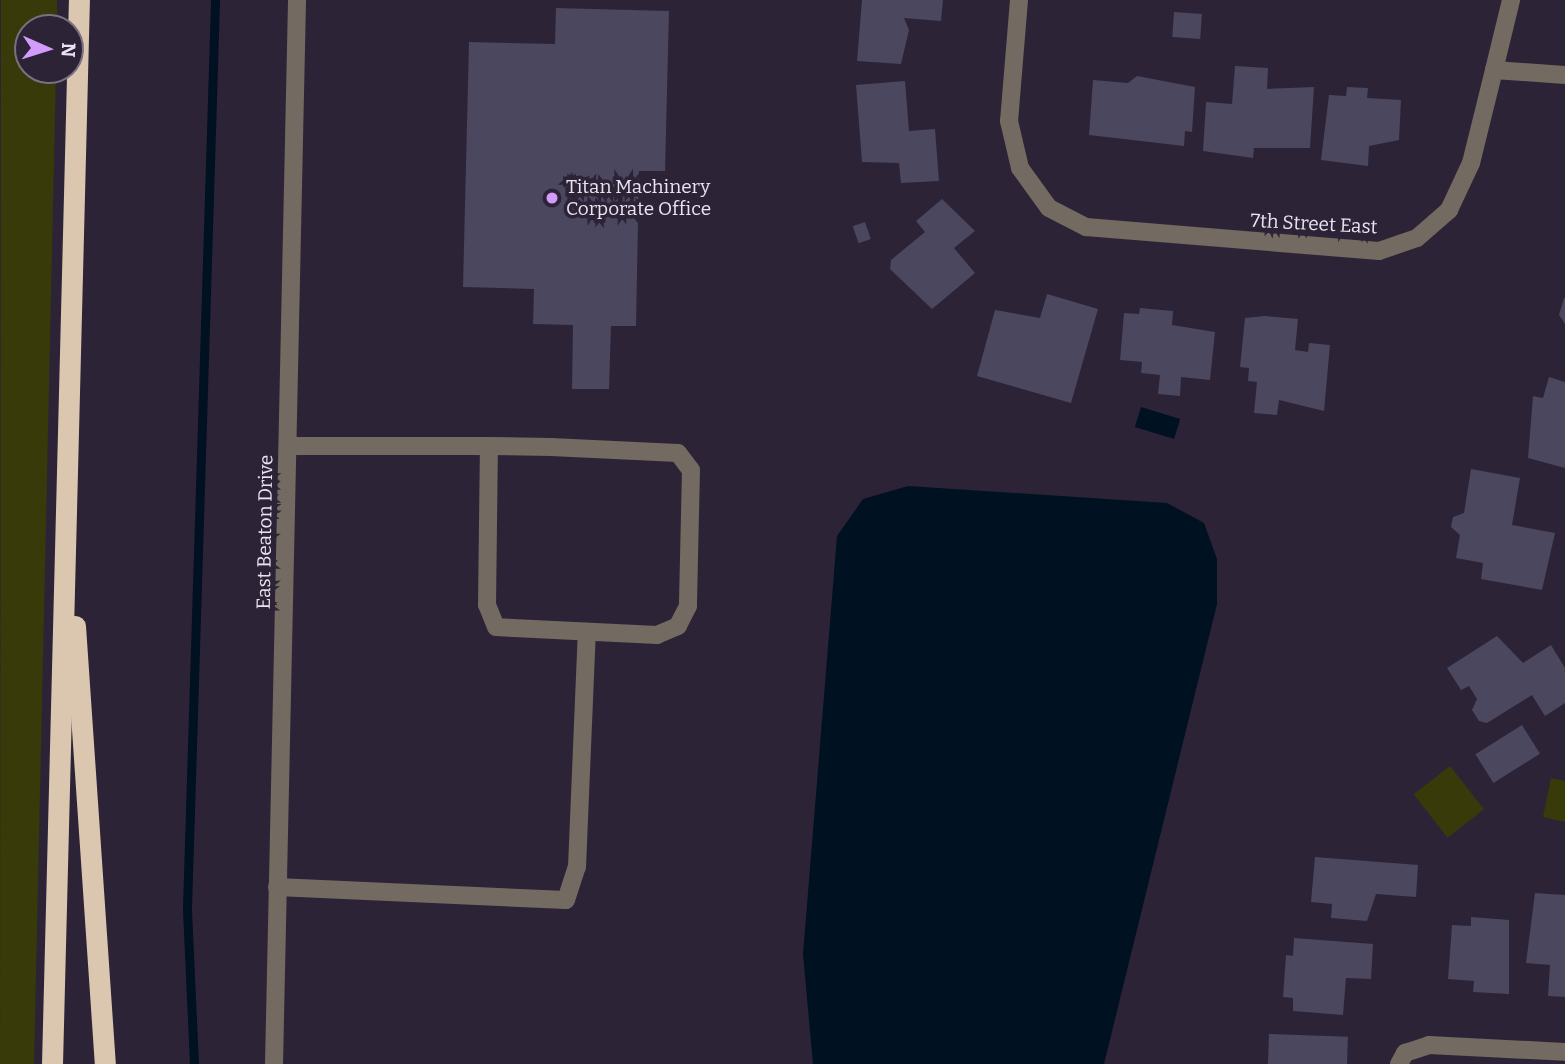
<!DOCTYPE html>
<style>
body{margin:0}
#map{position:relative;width:1565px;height:1064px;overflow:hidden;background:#2d2337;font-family:Bitter,serif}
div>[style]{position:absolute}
.green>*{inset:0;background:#383a09;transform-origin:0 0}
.water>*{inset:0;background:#001121;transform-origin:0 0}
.stream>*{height:9px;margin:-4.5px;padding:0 4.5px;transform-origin:4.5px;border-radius:4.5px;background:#001121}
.building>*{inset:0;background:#4a475e;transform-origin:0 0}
.minor>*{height:18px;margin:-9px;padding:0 9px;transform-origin:9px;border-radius:9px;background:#736a61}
.highway>*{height:21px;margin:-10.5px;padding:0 10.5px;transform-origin:10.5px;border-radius:10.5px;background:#dbc7b0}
.dots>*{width:19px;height:19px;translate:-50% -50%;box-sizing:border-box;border:4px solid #2d2337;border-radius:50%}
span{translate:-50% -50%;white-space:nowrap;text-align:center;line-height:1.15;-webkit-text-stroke:7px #2d2337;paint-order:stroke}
.poi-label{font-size:19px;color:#eae3f1}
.left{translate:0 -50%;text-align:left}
.street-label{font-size:19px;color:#eae3f1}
.north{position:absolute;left:14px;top:14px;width:70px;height:70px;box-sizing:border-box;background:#2d2337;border:2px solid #797081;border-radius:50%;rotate:93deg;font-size:19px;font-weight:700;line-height:28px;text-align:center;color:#eae3f1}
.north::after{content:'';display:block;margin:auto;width:24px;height:32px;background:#d39cfc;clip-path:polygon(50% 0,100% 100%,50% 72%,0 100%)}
</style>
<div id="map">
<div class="green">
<i style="clip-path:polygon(1px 0,57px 0,57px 28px,28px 28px,28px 70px,56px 70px,34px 1064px,0 1064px)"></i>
<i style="left:1450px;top:766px;width:55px;height:46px;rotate:52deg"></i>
<i style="clip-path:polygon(1551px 778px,1565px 781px,1565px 822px,1543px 817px)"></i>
</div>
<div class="water">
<i style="left:1141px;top:407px;width:41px;height:21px;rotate:17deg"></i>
<i style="clip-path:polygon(908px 486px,1167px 503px,1204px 523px,1217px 559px,1217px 604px,1104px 1064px,813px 1064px,803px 954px,837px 536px,863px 499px)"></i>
</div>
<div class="stream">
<i style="left:194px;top:1064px;width:156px;rotate:-92.6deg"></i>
<i style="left:187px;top:908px;width:908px;rotate:-88.23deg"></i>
</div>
<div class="building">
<i style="clip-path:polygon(862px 0,943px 0,941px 21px,904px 18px,909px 30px,901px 64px,857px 61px)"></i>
<i style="clip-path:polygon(556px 8px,669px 11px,665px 171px,639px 171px,636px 326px,611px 326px,609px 389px,572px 389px,573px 325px,533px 324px,534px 289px,463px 287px,469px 42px,555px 44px)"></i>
<i style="left:1174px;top:12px;width:28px;height:25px;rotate:4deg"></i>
<i style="clip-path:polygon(1235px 66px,1268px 68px,1267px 89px,1314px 87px,1310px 148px,1254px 148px,1253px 158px,1203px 151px,1206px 102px,1232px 104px)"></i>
<i style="clip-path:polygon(1137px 76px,1195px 87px,1192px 132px,1185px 131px,1184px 146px,1089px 135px,1093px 80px,1128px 83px)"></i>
<i style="clip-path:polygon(905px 81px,909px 131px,935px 129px,939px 181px,901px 183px,899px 163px,862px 162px,856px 85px)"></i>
<i style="clip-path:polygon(1347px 87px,1368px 88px,1367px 98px,1401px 100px,1399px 140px,1369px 146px,1368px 166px,1321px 160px,1329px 95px,1346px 96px)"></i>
<i style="clip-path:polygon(942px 199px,975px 231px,954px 248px,975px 273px,932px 309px,890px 269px,891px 260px,925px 232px,916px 221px)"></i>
<i style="left:865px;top:222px;width:18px;height:13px;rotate:71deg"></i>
<i style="clip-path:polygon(1047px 294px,1098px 309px,1071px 403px,977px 376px,995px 310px,1040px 318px)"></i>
<i style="clip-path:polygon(1564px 298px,1565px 298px,1565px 324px,1559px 315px)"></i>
<i style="clip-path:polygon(1140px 308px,1173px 311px,1172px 325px,1215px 332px,1210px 380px,1181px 377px,1180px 396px,1158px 394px,1160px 375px,1141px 373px,1142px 362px,1120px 360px,1124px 313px,1139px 314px)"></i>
<i style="clip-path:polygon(1265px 316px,1298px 319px,1295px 350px,1308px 352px,1309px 343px,1330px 345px,1324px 411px,1279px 400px,1277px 415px,1254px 413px,1257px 382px,1248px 381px,1249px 368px,1240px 367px,1245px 318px)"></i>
<i style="clip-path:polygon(1549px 377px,1565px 382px,1565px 468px,1528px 458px,1533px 396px,1543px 398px)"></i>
<i style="clip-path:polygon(1471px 469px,1520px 478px,1512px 525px,1555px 533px,1542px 590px,1481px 579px,1483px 563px,1456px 558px,1460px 535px,1451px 527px,1453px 517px,1464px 513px)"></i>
<i style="clip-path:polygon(1497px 636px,1523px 663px,1551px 645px,1565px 668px,1565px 703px,1545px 716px,1532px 695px,1487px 723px,1479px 721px,1472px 710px,1477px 699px,1469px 686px,1461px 690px,1447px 668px)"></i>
<i style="left:1522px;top:725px;width:34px;height:55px;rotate:58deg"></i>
<i style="clip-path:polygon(1315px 857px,1418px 865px,1416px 897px,1376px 894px,1367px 921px,1331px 918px,1332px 904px,1311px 902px)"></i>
<i style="clip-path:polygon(1535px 893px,1565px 895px,1565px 997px,1548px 996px,1550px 965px,1526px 963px)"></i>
<i style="clip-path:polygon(1471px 917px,1509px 920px,1509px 994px,1473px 992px,1474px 981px,1448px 979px,1452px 925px,1471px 926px)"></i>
<i style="clip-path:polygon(1294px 938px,1373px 944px,1371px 979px,1346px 978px,1343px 1015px,1293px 1011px,1293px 998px,1283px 997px,1286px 955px,1293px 956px)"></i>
<i style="left:1269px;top:1034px;width:79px;height:30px;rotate:2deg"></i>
</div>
<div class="minor">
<i style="left:1019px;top:0;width:121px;rotate:94.7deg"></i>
<i style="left:1009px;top:121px;width:48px;rotate:76.8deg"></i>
<i style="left:1020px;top:168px;width:49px;rotate:54.1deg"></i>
<i style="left:1049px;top:208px;width:42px;rotate:27.2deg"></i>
<i style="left:1086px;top:227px;width:294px;rotate:4.7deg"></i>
<i style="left:1379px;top:251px;width:40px;rotate:-18.9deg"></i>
<i style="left:1417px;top:238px;width:43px;rotate:-41.2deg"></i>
<i style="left:1449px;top:210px;width:52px;rotate:-64.9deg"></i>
<i style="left:1471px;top:163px;width:96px;rotate:-76.1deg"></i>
<i style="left:1494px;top:70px;width:71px;rotate:4deg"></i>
<i style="left:1494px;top:70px;width:72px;rotate:-76.3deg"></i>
<i style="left:288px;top:446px;width:201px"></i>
<i style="left:489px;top:446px;width:62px;rotate:0.9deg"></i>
<i style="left:551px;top:447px;width:127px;rotate:2.7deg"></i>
<i style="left:678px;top:453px;width:21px;rotate:53deg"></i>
<i style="left:691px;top:470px;width:136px;rotate:91.3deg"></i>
<i style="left:688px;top:606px;width:22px;rotate:117deg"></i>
<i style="left:678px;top:626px;width:23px;rotate:157deg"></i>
<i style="left:657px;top:635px;width:161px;rotate:-177.2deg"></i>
<i style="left:496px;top:627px;width:24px;rotate:-112deg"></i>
<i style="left:487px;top:605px;width:159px;rotate:-89.3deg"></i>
<i style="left:277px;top:887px;width:289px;rotate:2.6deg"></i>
<i style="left:566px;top:900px;width:35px;rotate:-72deg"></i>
<i style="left:577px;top:867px;width:234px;rotate:-87.6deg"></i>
<i style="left:274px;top:1064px;width:1064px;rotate:-88.76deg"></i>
<i style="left:1399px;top:1064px;width:13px;rotate:-61deg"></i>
<i style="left:1405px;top:1053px;width:25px;rotate:-18deg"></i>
<i style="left:1429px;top:1045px;width:136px;rotate:2.9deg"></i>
</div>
<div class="highway">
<i style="left:75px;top:626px;width:439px;rotate:86.1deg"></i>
<i style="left:52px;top:1064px;width:1064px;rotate:-88.55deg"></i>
</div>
<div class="dots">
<i style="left:552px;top:198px;background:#d39cfc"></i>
</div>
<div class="poi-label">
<span class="left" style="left:566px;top:198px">Titan Machinery<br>Corporate Office</span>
</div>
<div class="street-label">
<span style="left:1314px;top:224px;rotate:3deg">7th Street East</span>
<span style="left:265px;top:532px;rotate:-89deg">East Beaton Drive</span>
</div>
<div class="north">N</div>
</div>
